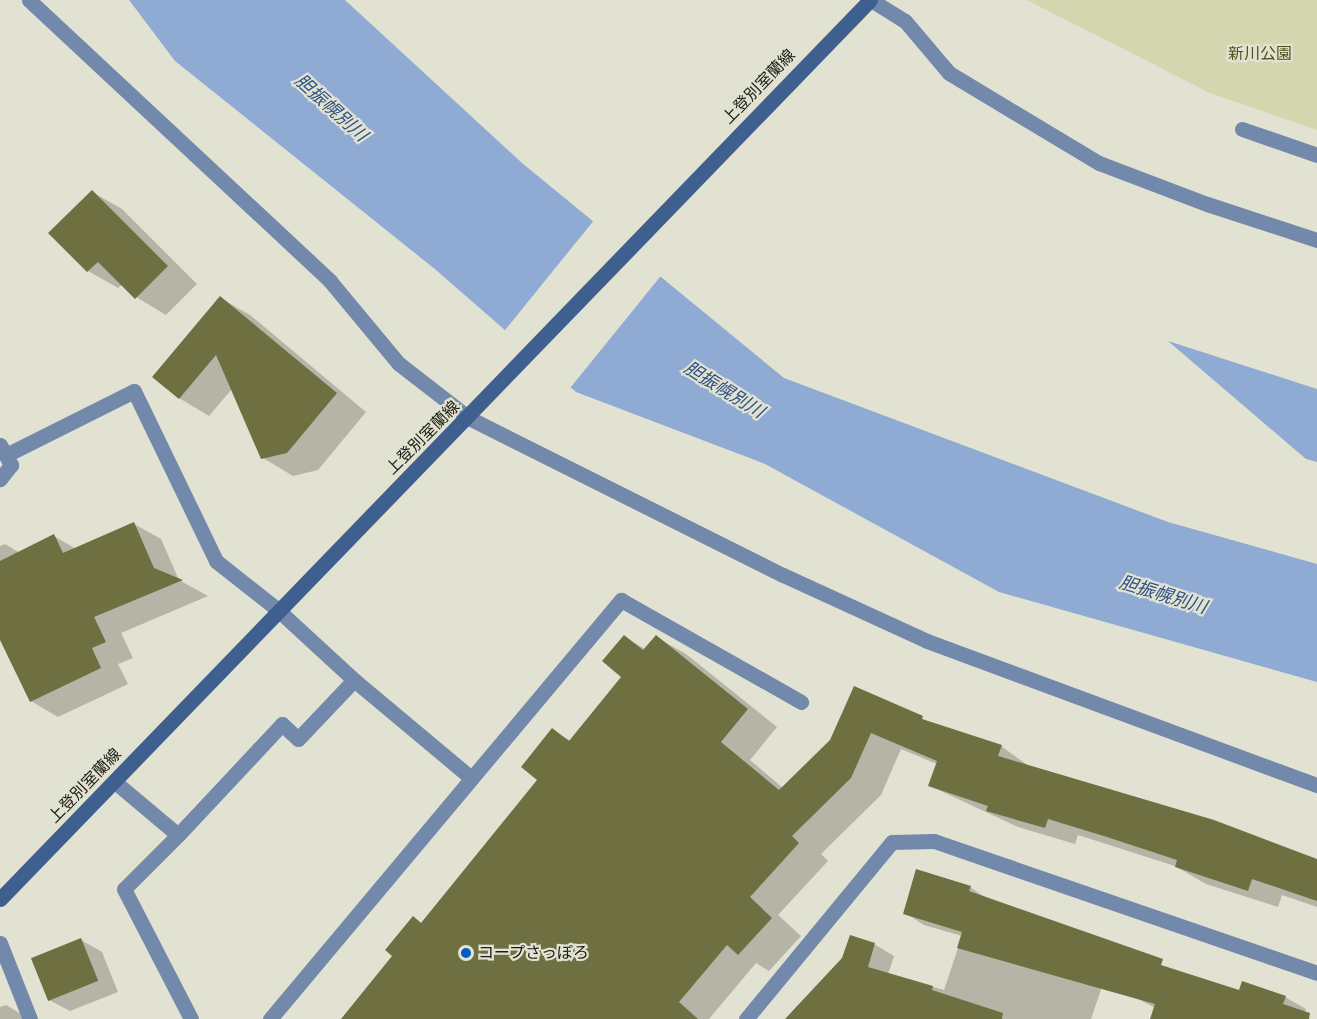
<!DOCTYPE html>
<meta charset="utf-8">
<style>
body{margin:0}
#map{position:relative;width:1317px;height:1019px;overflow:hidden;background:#e1e2d1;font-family:Arial,"Noto Sans JP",sans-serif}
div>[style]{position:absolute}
.green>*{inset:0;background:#d3d6af}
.water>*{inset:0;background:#8fabd3}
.pier>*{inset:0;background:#e1e2d1;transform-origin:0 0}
.shadow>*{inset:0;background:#0003}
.building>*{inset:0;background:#6e7042;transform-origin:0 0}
.lane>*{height:15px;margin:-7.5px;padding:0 7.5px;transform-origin:7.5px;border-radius:7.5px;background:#7389ab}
.street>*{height:15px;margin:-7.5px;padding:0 7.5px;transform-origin:7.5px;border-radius:7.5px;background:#7389ab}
.secondary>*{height:15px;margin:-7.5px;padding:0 7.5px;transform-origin:7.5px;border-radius:7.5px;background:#3f5f8e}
.dots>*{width:16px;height:16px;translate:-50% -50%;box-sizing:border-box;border:3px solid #e1e2d1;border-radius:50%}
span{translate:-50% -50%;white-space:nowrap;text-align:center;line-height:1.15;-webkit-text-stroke:4.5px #e1e2d1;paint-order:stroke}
.park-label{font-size:16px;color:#505219}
.street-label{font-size:16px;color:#1a1b15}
.poi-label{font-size:16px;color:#1a1b15}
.left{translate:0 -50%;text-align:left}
.water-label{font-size:18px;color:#2d5085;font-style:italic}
</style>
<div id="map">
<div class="green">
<i style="clip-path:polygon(1027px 0,1317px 0,1317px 130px,1210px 93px)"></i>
</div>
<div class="water">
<i style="clip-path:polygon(129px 0,345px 0,522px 163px,784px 378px,1168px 522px,1317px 564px,1317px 682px,999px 592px,765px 464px,576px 392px,436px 270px,175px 61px)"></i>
<i style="clip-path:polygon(1168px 341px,1317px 389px,1317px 462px,1306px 459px)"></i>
</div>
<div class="pier">
<i style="left:595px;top:219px;width:87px;height:146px;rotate:39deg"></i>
</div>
<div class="shadow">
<i style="clip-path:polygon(92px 192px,122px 209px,197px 284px,166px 315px,136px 297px,123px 284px,118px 288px,88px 271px)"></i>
<i style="clip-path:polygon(220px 298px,250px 315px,366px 412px,318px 470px,293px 476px,263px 458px,232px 389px,209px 416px,179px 398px)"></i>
<i style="clip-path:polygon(134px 524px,161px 539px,179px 580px,208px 596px,121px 633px,133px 658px,118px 664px,128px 684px,58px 717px,31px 701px,0 637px,0 546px,5px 544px,20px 553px,54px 536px,76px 549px)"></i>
<i style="clip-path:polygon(624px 637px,645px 649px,656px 637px,686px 654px,777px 727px,750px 760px,783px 788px,832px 741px,854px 688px,936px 725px,1001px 746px,1030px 767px,1317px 860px,1317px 907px,1282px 895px,1278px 907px,1206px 884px,1175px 866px,1078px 835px,1075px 844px,1018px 827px,930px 786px,937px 764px,901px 749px,881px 795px,821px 854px,828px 861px,778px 915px,801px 936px,769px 971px,756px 963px,709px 1019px,343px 1019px,394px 956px,413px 918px,422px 923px,539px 780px,552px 730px,571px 741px,624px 676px)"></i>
<i style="clip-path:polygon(970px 887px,989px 900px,1115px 949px,1091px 1019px,804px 1019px,874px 944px,894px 956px,888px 974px,944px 990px,962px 936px,924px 925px,905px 913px)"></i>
<i style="clip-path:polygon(81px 940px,102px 952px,118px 992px,70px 1011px,49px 1000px)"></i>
<i style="clip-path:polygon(1240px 992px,1285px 997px,1306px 1009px,1303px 1017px,1309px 1019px,1152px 1019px,1155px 1008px,1131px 995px)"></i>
<i style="clip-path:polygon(6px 1005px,26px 1017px,27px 1019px,0 1019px,0 1007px)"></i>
</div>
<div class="building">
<i style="clip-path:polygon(92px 190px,168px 266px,135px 299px,98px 262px,87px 272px,48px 233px)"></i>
<i style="clip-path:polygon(220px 296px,337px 393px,287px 453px,261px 459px,216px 355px,179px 399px,152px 377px)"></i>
<i style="clip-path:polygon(134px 522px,154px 568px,183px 580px,94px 617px,106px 642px,92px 648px,101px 668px,30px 702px,0 640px,0 561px,54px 534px,63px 553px)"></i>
<i style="clip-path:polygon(624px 635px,643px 650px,656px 635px,748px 709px,721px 742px,779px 790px,830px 740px,854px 686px,923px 716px,922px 719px,1002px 745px,998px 756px,1214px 820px,1317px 859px,1317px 901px,1252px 879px,1248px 891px,1175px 867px,1177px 860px,1107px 837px,1048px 819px,1045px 828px,986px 811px,988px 806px,928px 786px,937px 761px,871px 733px,851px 778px,792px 836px,799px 843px,750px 897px,772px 918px,738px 955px,727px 945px,679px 1002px,698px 1019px,341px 1019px,392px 956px,385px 950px,413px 916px,421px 923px,537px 780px,521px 767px,552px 728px,569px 741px,621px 677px,602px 661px)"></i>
<i style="clip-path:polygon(916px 869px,971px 886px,969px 891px,1163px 959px,1161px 965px,1239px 990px,1242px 981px,1286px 996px,1283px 1004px,1310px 1013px,1309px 1019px,1150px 1019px,1155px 1004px,957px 948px,962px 932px,903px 914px)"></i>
<i style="clip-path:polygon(850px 935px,875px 943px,868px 967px,933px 986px,932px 990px,1003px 1013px,1002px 1019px,785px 1019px,842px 958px)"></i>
<i style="left:81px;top:938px;width:46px;height:54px;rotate:68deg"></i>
</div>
<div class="lane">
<i style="left:29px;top:0;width:412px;rotate:43deg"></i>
<i style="left:330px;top:281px;width:107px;rotate:50.3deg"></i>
<i style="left:398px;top:363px;width:90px;rotate:37.8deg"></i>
<i style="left:469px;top:418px;width:351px;rotate:26.6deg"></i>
<i style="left:783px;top:575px;width:158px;rotate:24.6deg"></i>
<i style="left:927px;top:641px;width:416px;rotate:20.3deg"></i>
<i style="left:871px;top:0;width:40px;rotate:32deg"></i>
<i style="left:905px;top:21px;width:68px;rotate:49.8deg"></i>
<i style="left:949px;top:73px;width:175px;rotate:31deg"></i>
<i style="left:1099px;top:163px;width:116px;rotate:20.8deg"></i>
<i style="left:1207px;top:204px;width:116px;rotate:18.1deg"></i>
<i style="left:1242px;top:129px;width:79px;rotate:19.1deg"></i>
<i style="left:6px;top:455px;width:143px;rotate:-26.6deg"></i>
<i style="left:134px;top:391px;width:189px;rotate:64.2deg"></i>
<i style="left:216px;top:561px;width:79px;rotate:38.3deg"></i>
<i style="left:278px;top:610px;width:103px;rotate:42.6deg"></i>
<i style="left:354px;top:680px;width:81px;rotate:133.5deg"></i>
<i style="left:298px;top:739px;width:22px;rotate:-137deg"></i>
<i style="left:282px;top:724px;width:152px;rotate:133.1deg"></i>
<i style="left:354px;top:680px;width:153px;rotate:39.9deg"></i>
<i style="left:115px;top:782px;width:82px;rotate:40.1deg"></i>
<i style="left:178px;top:835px;width:76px;rotate:135deg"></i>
<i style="left:124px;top:889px;width:146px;rotate:62.7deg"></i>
<i style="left:0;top:943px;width:82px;rotate:68.5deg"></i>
<i style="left:270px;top:1019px;width:547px;rotate:-50.05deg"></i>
<i style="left:621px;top:600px;width:207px;rotate:29.5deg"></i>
</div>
<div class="street">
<i style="left:0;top:445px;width:23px;rotate:61deg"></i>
<i style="left:11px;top:465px;width:18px;rotate:128deg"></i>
<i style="left:746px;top:1019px;width:229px;rotate:-50.5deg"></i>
<i style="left:892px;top:842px;width:42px;rotate:-1.4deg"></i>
<i style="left:934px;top:841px;width:405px;rotate:19deg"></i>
</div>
<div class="secondary">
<i style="left:0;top:899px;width:1251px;rotate:-45.94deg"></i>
</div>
<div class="dots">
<i style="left:466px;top:953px;background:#045ac4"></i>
</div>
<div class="park-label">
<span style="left:1260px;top:54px">新川公園</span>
</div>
<div class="street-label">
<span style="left:759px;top:87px;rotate:-46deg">上登別室蘭線</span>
<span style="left:423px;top:438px;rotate:-45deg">上登別室蘭線</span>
<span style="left:85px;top:786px;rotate:-46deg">上登別室蘭線</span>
</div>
<div class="poi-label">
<span class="left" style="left:478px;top:953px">コープさっぽろ</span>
</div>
<div class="water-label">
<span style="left:331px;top:108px;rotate:42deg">胆振幌別川</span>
<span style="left:724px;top:390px;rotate:32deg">胆振幌別川</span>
<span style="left:1163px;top:595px;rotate:17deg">胆振幌別川</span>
</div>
</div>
